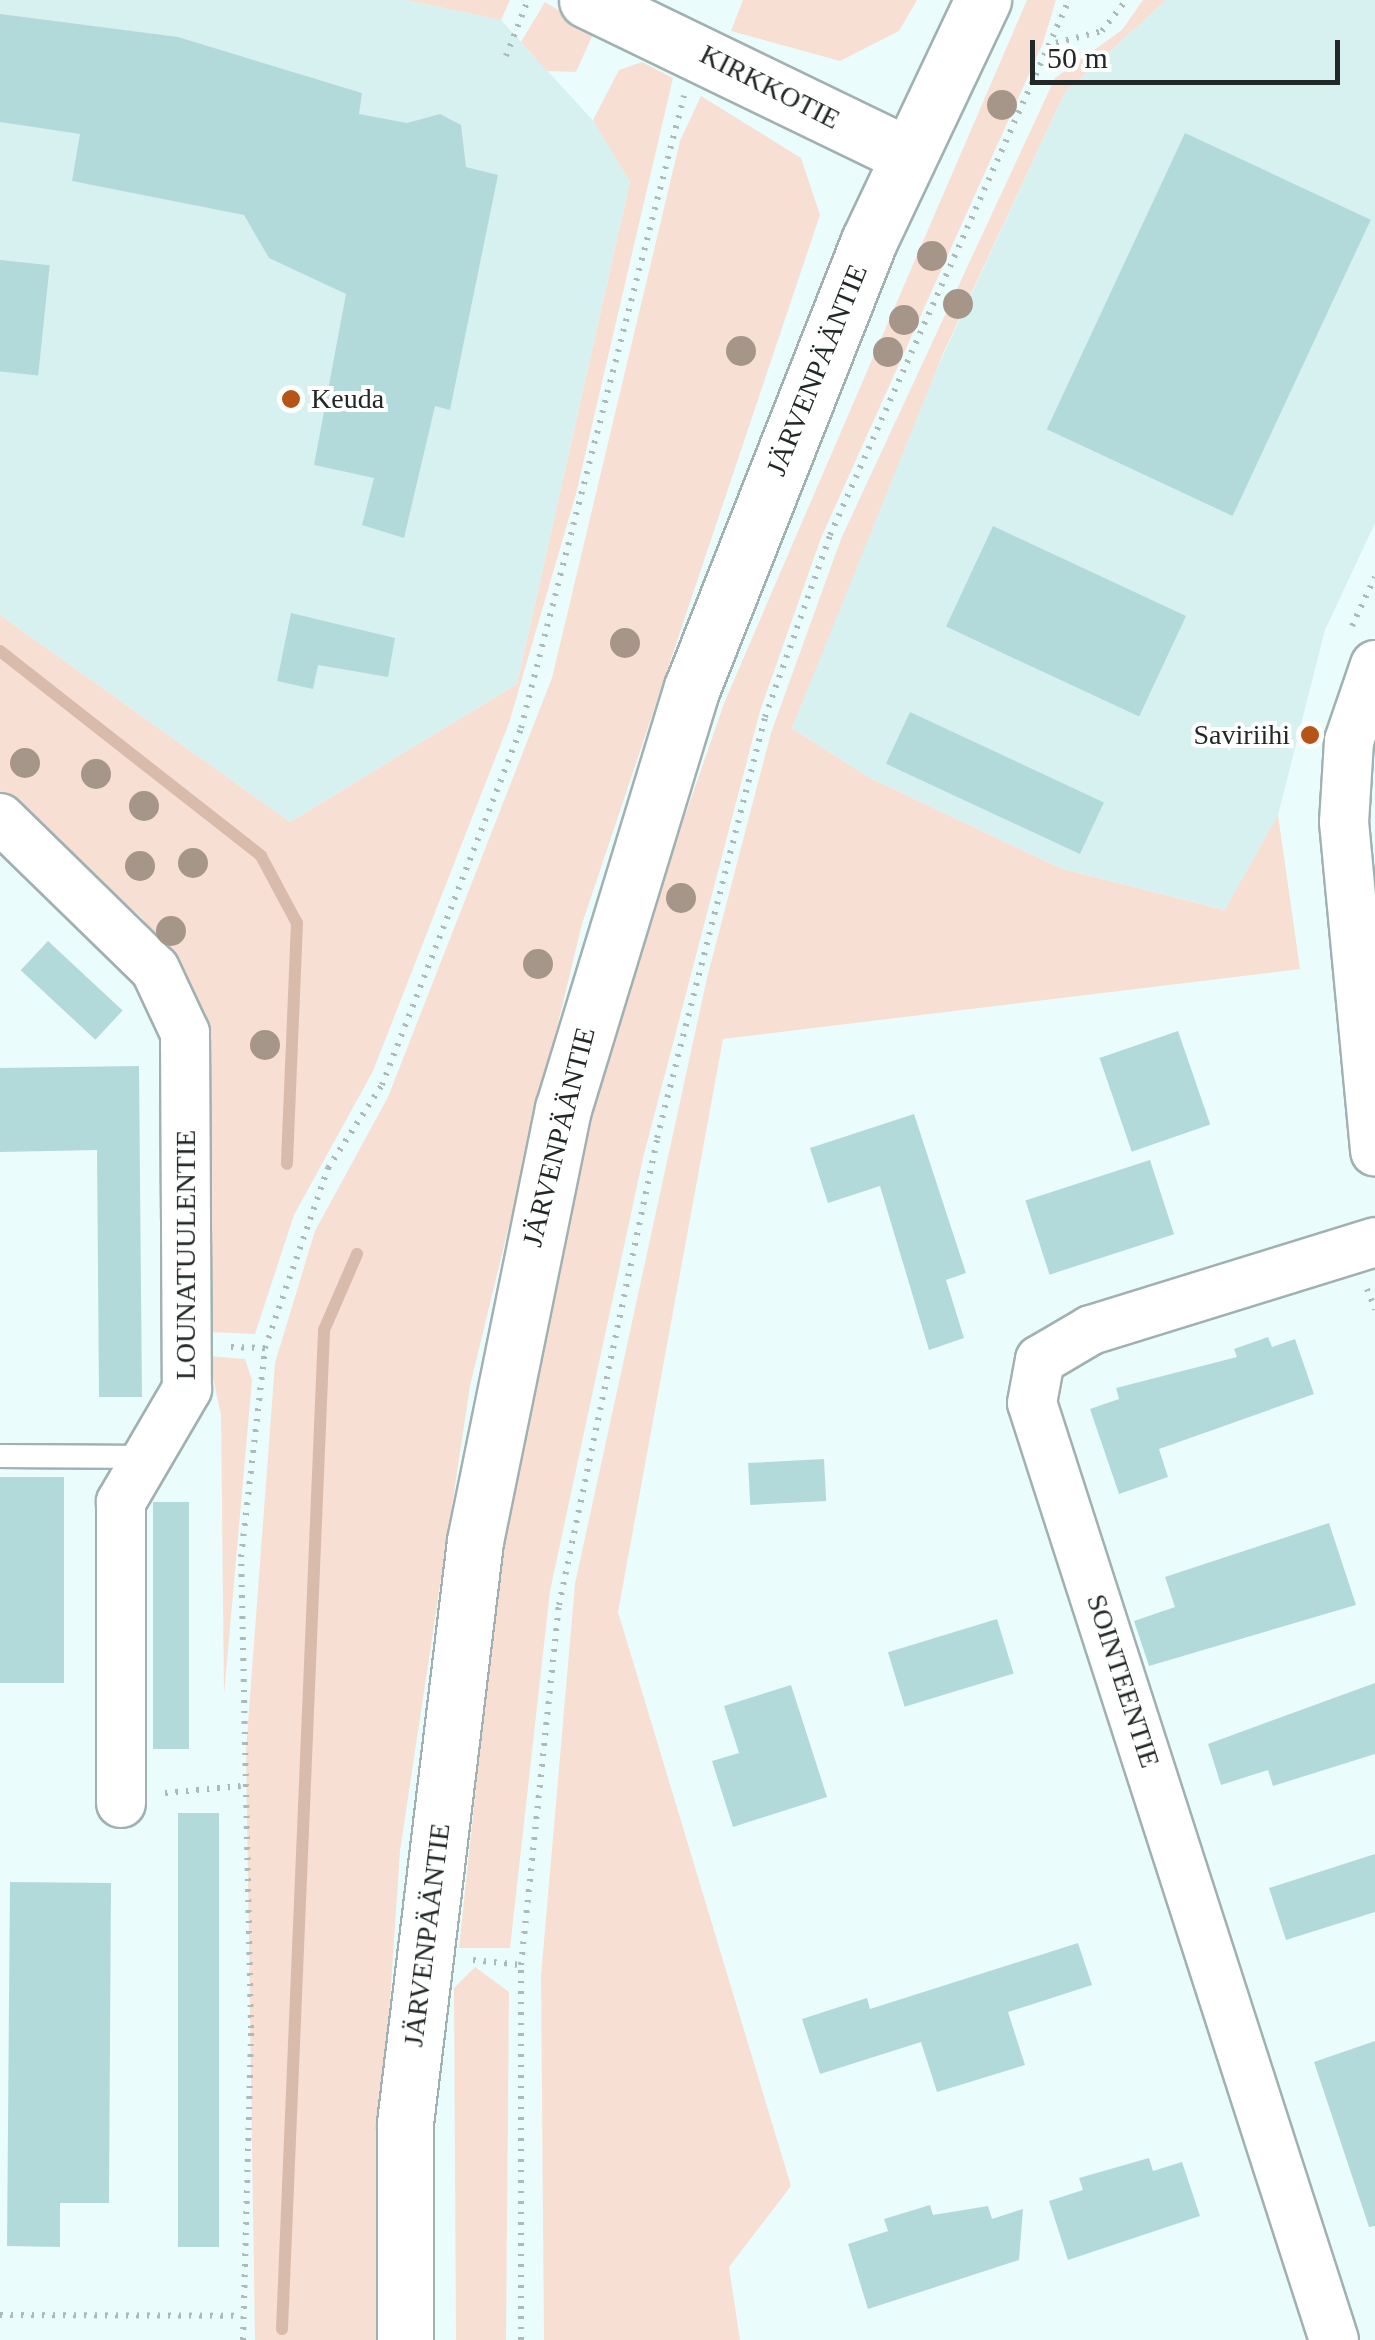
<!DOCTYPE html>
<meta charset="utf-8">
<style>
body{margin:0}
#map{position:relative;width:1375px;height:2340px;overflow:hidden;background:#ebfcfc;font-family:Georgia,serif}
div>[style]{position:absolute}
.built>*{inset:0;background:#d7f1f1}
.green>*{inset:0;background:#f8dfd3}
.stream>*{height:12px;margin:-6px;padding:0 6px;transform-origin:6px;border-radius:6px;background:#d9bbac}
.building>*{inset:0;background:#b3dada;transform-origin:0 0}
.path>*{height:6px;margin-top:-3px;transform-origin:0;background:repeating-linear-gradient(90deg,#acbaba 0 2.5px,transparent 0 10.5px)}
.roads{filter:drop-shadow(2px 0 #a1b1b1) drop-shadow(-2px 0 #a1b1b1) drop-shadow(0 2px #a1b1b1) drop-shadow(0 -2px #a1b1b1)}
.service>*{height:22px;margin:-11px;padding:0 11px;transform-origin:11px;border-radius:11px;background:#fff}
.minor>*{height:48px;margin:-24px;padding:0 24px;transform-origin:24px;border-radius:24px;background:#fff}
.tertiary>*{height:55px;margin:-27.5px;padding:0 27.5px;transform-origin:27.5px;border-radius:27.5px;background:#fff}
.secondary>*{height:55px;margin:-27.5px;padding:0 27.5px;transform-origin:27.5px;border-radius:27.5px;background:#fff}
.trees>*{width:30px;height:30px;margin:-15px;border-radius:50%;background:#a69689}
.dots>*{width:28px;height:28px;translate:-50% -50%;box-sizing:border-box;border:5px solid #fff;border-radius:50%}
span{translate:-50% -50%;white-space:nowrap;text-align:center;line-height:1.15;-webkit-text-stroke:8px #fff;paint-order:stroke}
.street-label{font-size:28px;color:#222828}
.poi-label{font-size:28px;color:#222828}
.left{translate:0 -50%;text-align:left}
.right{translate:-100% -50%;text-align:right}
.scale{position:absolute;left:1030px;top:40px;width:310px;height:45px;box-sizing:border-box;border:5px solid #222828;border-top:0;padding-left:12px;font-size:30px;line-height:35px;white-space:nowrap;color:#222828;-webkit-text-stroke:8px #fff;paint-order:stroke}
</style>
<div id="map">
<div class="built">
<i style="clip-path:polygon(0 0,406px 0,501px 20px,598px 126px,630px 182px,517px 684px,290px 822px,0 615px)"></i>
<i style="clip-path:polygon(1166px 0,1375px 0,1375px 523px,1325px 630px,1278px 815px,1226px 910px,1062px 869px,868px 777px,792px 728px,902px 444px,1065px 92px)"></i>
</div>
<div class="green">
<i style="clip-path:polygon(406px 0,510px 0,501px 20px)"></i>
<i style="clip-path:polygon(743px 0,917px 0,899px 31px,840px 61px,731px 31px)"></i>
<i style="clip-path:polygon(1027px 0,1056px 0,1043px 43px,821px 538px,760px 711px,643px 1158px,550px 1591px,510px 1948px,459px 1948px,496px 1597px,529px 1402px,595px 1105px,651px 913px,725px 701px)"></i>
<i style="clip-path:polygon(1143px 0,1166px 0,1065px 92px,942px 356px,792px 728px,868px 777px,1062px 869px,1225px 910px,1278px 815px,1300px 969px,723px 1039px,618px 1612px,791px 2186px,729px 2267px,740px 2340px,544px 2340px,541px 1976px,575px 1584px,707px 978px,771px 733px,841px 539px,1055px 78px,1122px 30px)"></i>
<i style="clip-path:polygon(545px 2px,594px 32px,576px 72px,547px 71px,521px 42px)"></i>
<i style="clip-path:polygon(642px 62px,673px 78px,576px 494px,509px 723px,373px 1071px,294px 1215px,255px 1334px,208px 1332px,180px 969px,141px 917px,0 791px,0 615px,290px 822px,517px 684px,630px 182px,593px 120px,619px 70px)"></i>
<i style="clip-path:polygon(701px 96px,801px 158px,820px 215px,582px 924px,470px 1386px,400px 1851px,380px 2151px,382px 2340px,255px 2340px,246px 1750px,275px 1363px,315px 1231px,388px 1097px,552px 678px,680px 141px)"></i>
<i style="clip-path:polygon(208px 1356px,245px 1359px,252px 1380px,224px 1695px,221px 1415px)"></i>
<i style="clip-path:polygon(475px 1967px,509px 1992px,506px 2340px,456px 2340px,454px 1988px)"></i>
</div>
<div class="stream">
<i style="left:0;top:651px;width:332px;rotate:38.1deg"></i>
<i style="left:261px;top:856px;width:76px;rotate:61.8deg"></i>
<i style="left:297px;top:923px;width:241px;rotate:92.4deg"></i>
<i style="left:282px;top:2329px;width:1000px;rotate:-87.59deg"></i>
<i style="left:324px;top:1330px;width:83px;rotate:-66.5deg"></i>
</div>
<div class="building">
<i style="clip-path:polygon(0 14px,178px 37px,362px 93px,359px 114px,407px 123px,440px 114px,461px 125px,466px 167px,498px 175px,450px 410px,435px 406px,404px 538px,362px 525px,374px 478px,314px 465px,346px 294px,269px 258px,244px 215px,72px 181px,80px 134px,0 122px)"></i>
<i style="left:1185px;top:133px;width:205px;height:327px;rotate:25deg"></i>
<i style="left:0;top:260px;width:50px;height:111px;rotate:6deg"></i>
<i style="left:993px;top:526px;width:213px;height:111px;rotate:25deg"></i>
<i style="clip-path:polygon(291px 613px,395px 638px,388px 677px,318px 665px,313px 689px,277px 681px)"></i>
<i style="left:910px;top:712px;width:214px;height:57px;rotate:25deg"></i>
<i style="left:48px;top:941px;width:102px;height:40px;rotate:43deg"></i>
<i style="left:1178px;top:1031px;width:99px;height:83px;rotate:71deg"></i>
<i style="clip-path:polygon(139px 1066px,142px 1397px,99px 1397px,97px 1150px,0 1152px,0 1068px)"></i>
<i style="clip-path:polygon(914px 1114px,966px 1273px,946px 1280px,964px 1338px,929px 1350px,880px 1186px,828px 1203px,810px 1148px)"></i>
<i style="left:1150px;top:1160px;width:78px;height:131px;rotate:72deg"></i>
<i style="clip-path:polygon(1268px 1337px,1272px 1347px,1295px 1339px,1314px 1394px,1159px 1449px,1168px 1477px,1119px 1494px,1090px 1409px,1119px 1399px,1116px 1388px,1237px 1357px,1234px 1349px)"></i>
<i style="left:824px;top:1459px;width:42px;height:76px;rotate:87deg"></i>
<i style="left:64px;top:1477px;width:206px;height:64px;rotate:90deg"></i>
<i style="left:153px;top:1502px;width:36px;height:247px"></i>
<i style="clip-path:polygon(1329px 1523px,1356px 1605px,1149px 1666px,1134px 1621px,1175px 1607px,1165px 1577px)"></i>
<i style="left:997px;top:1619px;width:57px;height:114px;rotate:73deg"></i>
<i style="clip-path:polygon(1375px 1683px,1375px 1754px,1273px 1786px,1268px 1770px,1221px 1785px,1208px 1744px)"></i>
<i style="clip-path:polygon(791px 1685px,827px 1797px,733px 1827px,712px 1761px,739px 1753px,724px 1706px)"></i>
<i style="left:178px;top:1813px;width:41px;height:434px"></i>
<i style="clip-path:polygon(1375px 1854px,1375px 1912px,1286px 1940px,1269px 1888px)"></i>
<i style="clip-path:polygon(10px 1882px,111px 1883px,109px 2203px,60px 2203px,60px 2247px,7px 2246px)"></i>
<i style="clip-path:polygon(1078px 1943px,1092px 1985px,1008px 2012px,1025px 2065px,937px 2092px,921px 2042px,820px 2074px,802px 2019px,867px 1998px,870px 2009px)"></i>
<i style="clip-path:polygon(1375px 2041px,1375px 2226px,1369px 2227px,1314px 2062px)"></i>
<i style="clip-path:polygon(1149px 2158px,1153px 2171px,1182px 2162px,1200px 2216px,1068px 2260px,1049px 2201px,1083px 2190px,1079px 2178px)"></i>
<i style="clip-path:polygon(930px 2205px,933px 2215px,988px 2206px,992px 2219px,1023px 2209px,1019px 2260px,868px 2309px,848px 2244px,888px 2231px,884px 2219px)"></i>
</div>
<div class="path">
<i style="left:1056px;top:43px;width:48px;rotate:-14.6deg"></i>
<i style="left:1102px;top:31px;width:39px;rotate:-52deg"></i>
<i style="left:506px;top:56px;width:60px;rotate:-68.6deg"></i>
<i style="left:1352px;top:626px;width:54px;rotate:-64.9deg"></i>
<i style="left:1367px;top:1289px;width:22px;rotate:68deg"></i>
<i style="left:231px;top:1347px;width:34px;rotate:2deg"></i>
<i style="left:165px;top:1793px;width:76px;rotate:-5.3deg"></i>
<i style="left:473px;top:1960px;width:48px;rotate:5.9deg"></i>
<i style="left:0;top:2315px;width:240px;rotate:0.2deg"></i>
<i style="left:243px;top:2340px;width:312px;rotate:-88.5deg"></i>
<i style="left:251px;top:2028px;width:471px;rotate:-91.2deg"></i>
<i style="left:241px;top:1557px;width:210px;rotate:-83.4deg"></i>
<i style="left:265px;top:1348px;width:191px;rotate:-70.7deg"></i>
<i style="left:328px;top:1168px;width:99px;rotate:-57deg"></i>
<i style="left:382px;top:1085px;width:383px;rotate:-68.7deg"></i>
<i style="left:521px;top:728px;width:653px;rotate:-75.54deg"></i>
<i style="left:521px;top:2340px;width:375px;rotate:-90deg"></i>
<i style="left:521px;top:1965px;width:362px;rotate:-84deg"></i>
<i style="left:559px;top:1605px;width:477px;rotate:-78.1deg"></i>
<i style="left:657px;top:1138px;width:435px;rotate:-75.6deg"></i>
<i style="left:765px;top:717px;width:193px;rotate:-70.3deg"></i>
<i style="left:830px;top:535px;width:586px;rotate:-65.93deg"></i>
</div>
<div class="roads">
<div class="service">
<i style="left:0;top:1456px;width:141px;rotate:0.4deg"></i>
</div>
<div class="minor">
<i style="left:1375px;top:665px;width:80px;rotate:108.9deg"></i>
<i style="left:1349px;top:741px;width:81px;rotate:93.5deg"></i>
<i style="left:1344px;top:822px;width:331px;rotate:84.6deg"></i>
<i style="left:0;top:818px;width:216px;rotate:44.3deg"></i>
<i style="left:155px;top:969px;width:71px;rotate:64.9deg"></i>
<i style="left:185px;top:1033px;width:356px;rotate:89.7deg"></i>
<i style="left:187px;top:1389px;width:131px;rotate:120.3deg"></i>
<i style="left:121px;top:1502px;width:301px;rotate:90deg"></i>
<i style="left:1334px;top:2340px;width:984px;rotate:-107.86deg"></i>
<i style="left:1032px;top:1403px;width:44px;rotate:-79.5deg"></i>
<i style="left:1040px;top:1360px;width:59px;rotate:-30.5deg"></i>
<i style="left:1091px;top:1330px;width:297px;rotate:-17.2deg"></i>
</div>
<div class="tertiary">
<i style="left:587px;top:0;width:356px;rotate:25.8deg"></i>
</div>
<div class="secondary">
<i style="left:405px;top:2340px;width:217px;rotate:-90deg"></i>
<i style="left:405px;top:2123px;width:586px;rotate:-83.14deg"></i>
<i style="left:475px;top:1541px;width:441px;rotate:-78.5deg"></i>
<i style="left:563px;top:1109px;width:440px;rotate:-73deg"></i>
<i style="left:692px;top:688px;width:481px;rotate:-68.4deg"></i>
<i style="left:869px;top:241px;width:267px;rotate:-64.7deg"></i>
</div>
</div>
<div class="trees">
<i style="left:1002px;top:105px"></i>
<i style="left:932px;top:256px"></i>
<i style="left:958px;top:304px"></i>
<i style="left:904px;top:320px"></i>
<i style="left:741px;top:351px"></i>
<i style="left:888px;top:352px"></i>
<i style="left:625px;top:643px"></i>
<i style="left:25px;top:763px"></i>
<i style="left:96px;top:774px"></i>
<i style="left:144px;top:806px"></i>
<i style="left:193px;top:863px"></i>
<i style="left:140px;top:866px"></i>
<i style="left:681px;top:898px"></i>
<i style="left:171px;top:931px"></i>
<i style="left:538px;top:964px"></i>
<i style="left:265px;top:1045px"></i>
</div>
<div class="dots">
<i style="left:291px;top:399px;background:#b65417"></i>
<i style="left:1310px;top:735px;background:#b65417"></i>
</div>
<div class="street-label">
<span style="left:770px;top:87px;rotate:27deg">KIRKKOTIE</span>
<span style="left:817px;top:370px;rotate:-68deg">JÄRVENPÄÄNTIE</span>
<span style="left:559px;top:1137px;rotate:-76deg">JÄRVENPÄÄNTIE</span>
<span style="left:186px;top:1255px;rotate:-90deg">LOUNATUULENTIE</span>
<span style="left:1123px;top:1681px;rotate:72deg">SOINTEENTIE</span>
<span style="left:427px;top:1935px;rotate:-83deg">JÄRVENPÄÄNTIE</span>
</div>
<div class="poi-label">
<span class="left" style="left:311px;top:399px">Keuda</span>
<span class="right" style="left:1290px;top:735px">Saviriihi</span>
</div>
<div class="scale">50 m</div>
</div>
